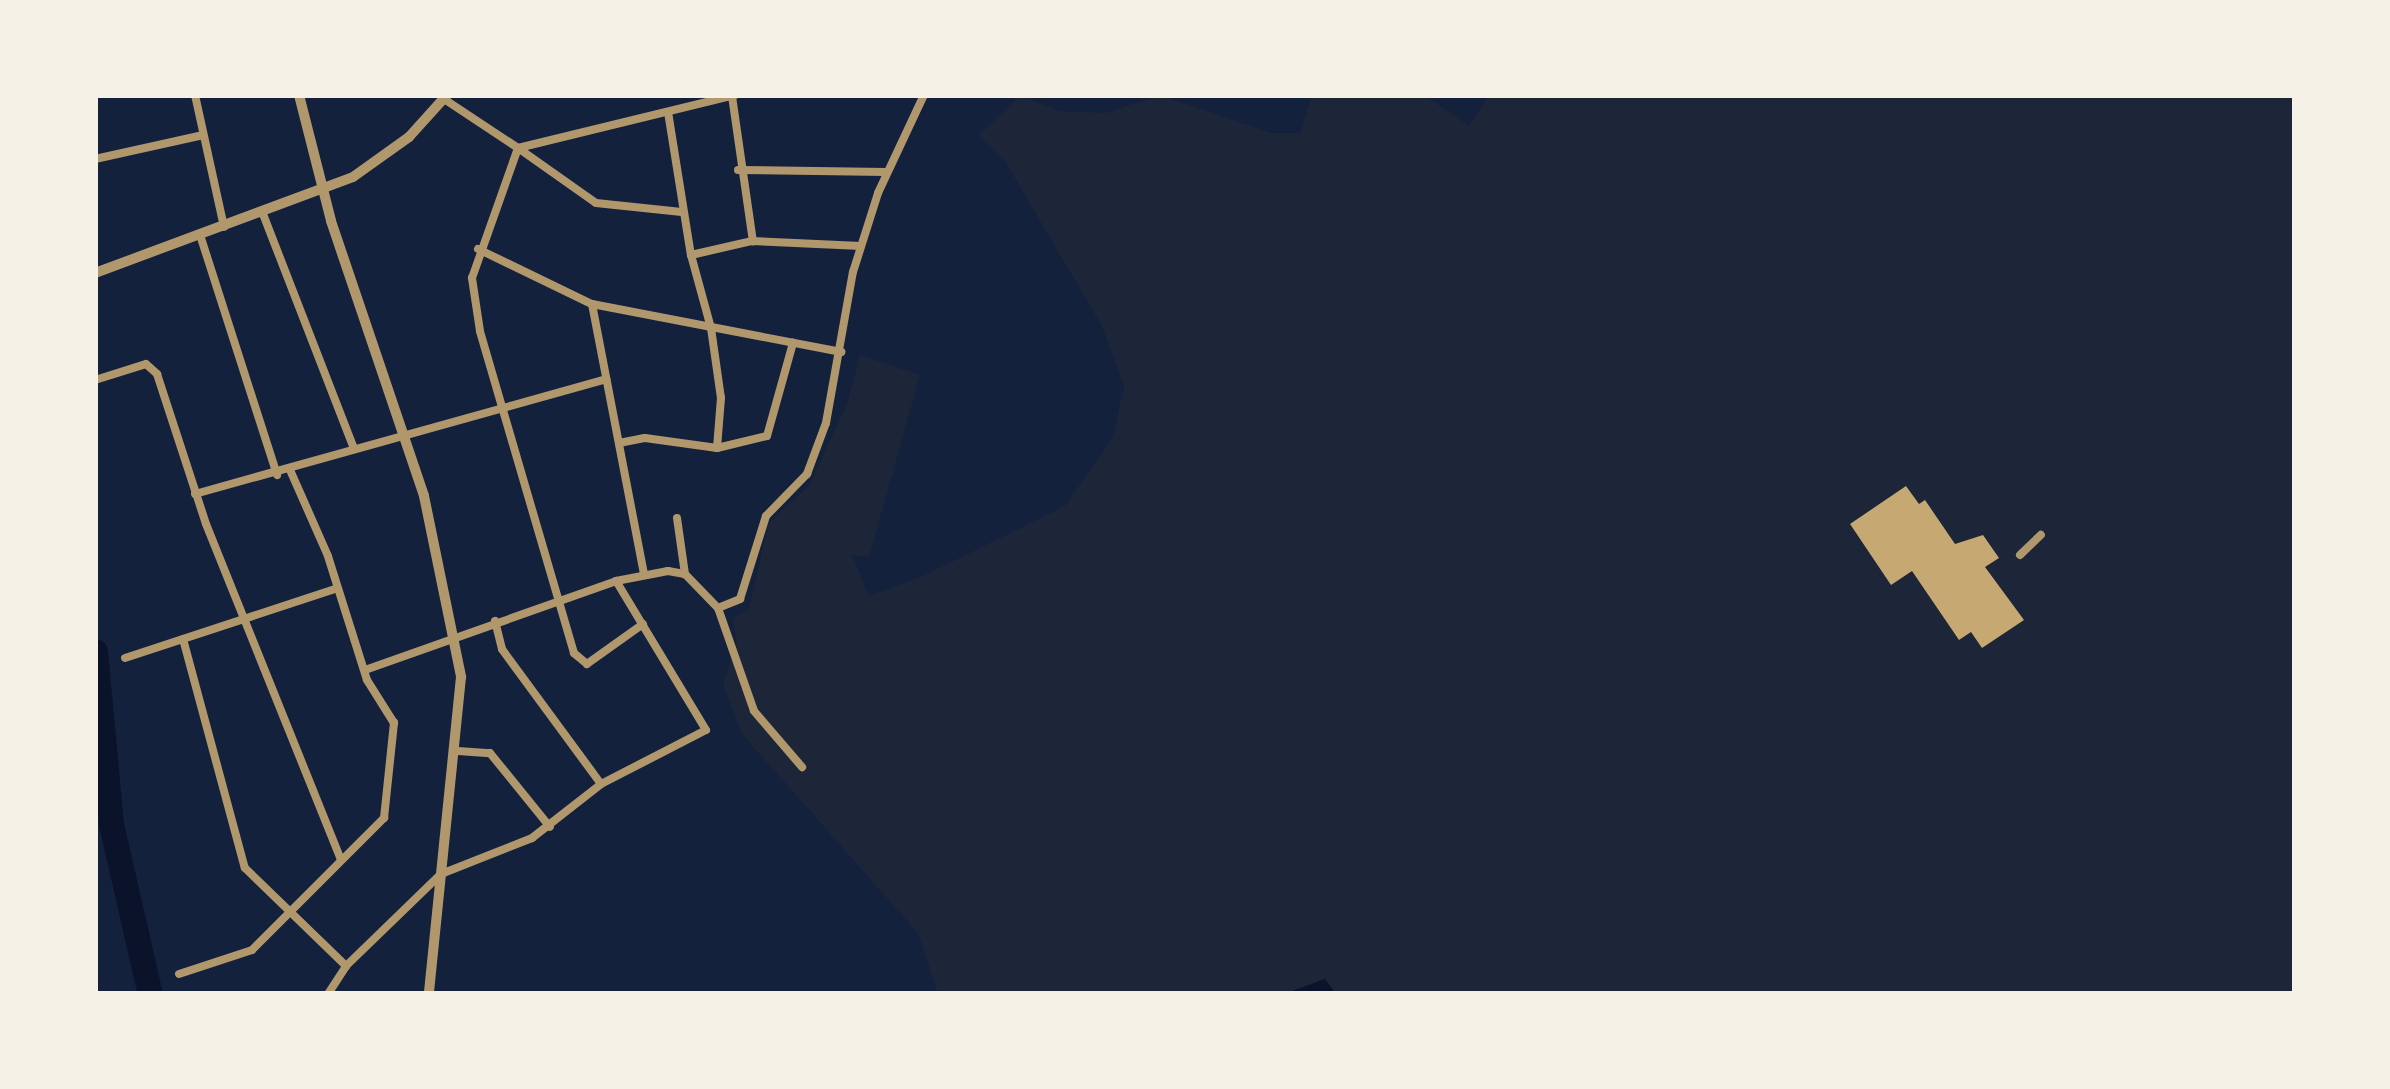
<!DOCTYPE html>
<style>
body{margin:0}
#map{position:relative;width:2390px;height:1089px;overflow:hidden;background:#14213d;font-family:"Noto Sans",sans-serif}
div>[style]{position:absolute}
.green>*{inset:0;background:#1d2539}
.water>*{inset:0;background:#0b132b}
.river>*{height:25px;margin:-12.5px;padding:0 12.5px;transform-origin:12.5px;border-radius:12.5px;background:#0b132b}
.building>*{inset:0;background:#c6a872}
.minor>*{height:8px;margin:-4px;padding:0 4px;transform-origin:4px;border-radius:4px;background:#b1986c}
.tertiary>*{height:10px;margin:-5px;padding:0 5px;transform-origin:5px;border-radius:5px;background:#b1986c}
span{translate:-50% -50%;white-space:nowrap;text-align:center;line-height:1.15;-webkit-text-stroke:10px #f6f1e7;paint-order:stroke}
.frame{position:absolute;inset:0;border:98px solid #f6f1e7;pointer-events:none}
</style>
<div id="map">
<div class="green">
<i style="clip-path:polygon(1021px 95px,1058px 111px,1106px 113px,1159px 95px,1272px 133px,1300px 133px,1311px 99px,1319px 95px,1424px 95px,1469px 126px,1489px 95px,2295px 95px,2295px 994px,938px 994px,918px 933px,742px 734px,723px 683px,737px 646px,733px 619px,749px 608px,769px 522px,809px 486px,847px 404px,860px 355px,920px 375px,869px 557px,852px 555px,869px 596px,919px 578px,1065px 506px,1113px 437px,1124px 387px,1103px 328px,1005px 161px,979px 135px)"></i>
</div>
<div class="water">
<i style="clip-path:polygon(1325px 979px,1336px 994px,1254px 994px,1292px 991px)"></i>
</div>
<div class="river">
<i style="left:95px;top:651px;width:174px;rotate:84.7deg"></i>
<i style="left:111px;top:824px;width:174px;rotate:77.1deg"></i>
</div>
<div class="building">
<i style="clip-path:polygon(1906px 486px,1919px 504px,1925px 500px,1955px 544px,1983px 535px,1999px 558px,1985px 567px,2024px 620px,1982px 648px,1971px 632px,1959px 640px,1912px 571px,1891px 585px,1850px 524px)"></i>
</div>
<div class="minor">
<i style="left:195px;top:95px;width:135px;rotate:77.6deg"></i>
<i style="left:732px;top:96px;width:147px;rotate:81.8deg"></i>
<i style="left:444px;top:99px;width:89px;rotate:33.5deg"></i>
<i style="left:518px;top:148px;width:223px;rotate:-13.7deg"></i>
<i style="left:668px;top:112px;width:145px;rotate:80.9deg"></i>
<i style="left:691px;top:255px;width:76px;rotate:74.7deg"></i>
<i style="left:711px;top:328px;width:71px;rotate:81.9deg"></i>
<i style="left:721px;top:398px;width:50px;rotate:94.6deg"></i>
<i style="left:95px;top:159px;width:111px;rotate:-12.5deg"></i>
<i style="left:738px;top:170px;width:148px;rotate:0.8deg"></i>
<i style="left:263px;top:214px;width:252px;rotate:68.8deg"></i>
<i style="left:201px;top:238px;width:249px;rotate:72.2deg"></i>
<i style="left:478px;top:249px;width:127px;rotate:25.8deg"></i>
<i style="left:592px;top:304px;width:254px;rotate:10.9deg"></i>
<i style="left:691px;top:255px;width:63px;rotate:-12.9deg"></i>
<i style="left:752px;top:241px;width:109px;rotate:2.6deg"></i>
<i style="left:592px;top:304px;width:276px;rotate:79.1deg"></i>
<i style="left:95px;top:380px;width:53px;rotate:-17.4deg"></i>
<i style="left:146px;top:364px;width:15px;rotate:42deg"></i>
<i style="left:157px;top:374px;width:158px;rotate:71.9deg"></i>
<i style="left:206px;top:524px;width:362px;rotate:68.1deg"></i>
<i style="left:619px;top:443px;width:26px;rotate:-11deg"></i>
<i style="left:645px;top:438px;width:73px;rotate:7.9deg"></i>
<i style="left:717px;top:448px;width:51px;rotate:-13.5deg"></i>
<i style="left:767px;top:436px;width:97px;rotate:-74.4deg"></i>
<i style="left:195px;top:494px;width:427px;rotate:-15.6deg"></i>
<i style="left:677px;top:518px;width:57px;rotate:81.9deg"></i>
<i style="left:2020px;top:555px;width:29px;rotate:-44deg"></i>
<i style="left:718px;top:608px;width:24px;rotate:-22deg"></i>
<i style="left:740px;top:599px;width:87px;rotate:-72.6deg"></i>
<i style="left:766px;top:516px;width:59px;rotate:-45.7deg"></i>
<i style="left:807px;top:474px;width:54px;rotate:-69.6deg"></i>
<i style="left:826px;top:423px;width:153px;rotate:-79.9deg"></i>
<i style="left:853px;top:272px;width:83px;rotate:-72.4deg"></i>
<i style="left:878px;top:193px;width:108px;rotate:-64.9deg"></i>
<i style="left:643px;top:624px;width:69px;rotate:144.5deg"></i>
<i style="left:587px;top:664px;width:17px;rotate:-140deg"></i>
<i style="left:574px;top:653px;width:335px;rotate:-106.3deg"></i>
<i style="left:480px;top:331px;width:54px;rotate:-98.6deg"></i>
<i style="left:472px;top:278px;width:138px;rotate:-70.5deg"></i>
<i style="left:518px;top:148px;width:95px;rotate:35.2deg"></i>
<i style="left:596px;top:203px;width:86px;rotate:6deg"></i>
<i style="left:183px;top:639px;width:237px;rotate:74.9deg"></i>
<i style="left:245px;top:868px;width:141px;rotate:44.1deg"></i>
<i style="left:125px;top:658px;width:221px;rotate:-18.2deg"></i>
<i style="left:365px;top:670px;width:266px;rotate:-19.5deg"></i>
<i style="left:616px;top:581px;width:53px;rotate:-10.9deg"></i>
<i style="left:668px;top:571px;width:17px;rotate:10deg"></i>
<i style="left:685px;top:574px;width:47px;rotate:45.9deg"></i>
<i style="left:718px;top:608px;width:109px;rotate:70.7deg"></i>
<i style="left:754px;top:711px;width:74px;rotate:49.4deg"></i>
<i style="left:458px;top:751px;width:32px;rotate:4deg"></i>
<i style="left:490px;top:753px;width:95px;rotate:51deg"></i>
<i style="left:601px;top:784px;width:118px;rotate:-27.2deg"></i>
<i style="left:706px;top:730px;width:174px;rotate:-121.1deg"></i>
<i style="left:179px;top:974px;width:77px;rotate:-18.2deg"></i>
<i style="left:252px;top:950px;width:187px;rotate:-45deg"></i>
<i style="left:384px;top:818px;width:96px;rotate:-84deg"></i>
<i style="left:394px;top:723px;width:51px;rotate:-122.1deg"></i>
<i style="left:367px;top:680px;width:130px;rotate:-107.5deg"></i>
<i style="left:328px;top:556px;width:92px;rotate:-113.8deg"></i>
<i style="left:328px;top:994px;width:33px;rotate:-57deg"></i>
<i style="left:346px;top:966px;width:132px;rotate:-44.1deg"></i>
<i style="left:441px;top:874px;width:98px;rotate:-21.6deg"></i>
<i style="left:532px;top:838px;width:88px;rotate:-38deg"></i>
<i style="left:601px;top:784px;width:167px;rotate:-126.3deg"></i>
<i style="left:502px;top:649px;width:29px;rotate:-104deg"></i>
</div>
<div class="tertiary">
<i style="left:299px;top:95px;width:130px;rotate:75.7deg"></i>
<i style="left:331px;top:221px;width:290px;rotate:71.3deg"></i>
<i style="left:424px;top:496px;width:185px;rotate:78.4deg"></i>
<i style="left:461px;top:677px;width:319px;rotate:95.8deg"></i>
<i style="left:95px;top:273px;width:275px;rotate:-20.4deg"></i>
<i style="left:353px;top:177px;width:69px;rotate:-35.5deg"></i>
<i style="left:409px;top:137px;width:57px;rotate:-47.9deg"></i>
</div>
<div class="frame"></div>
</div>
